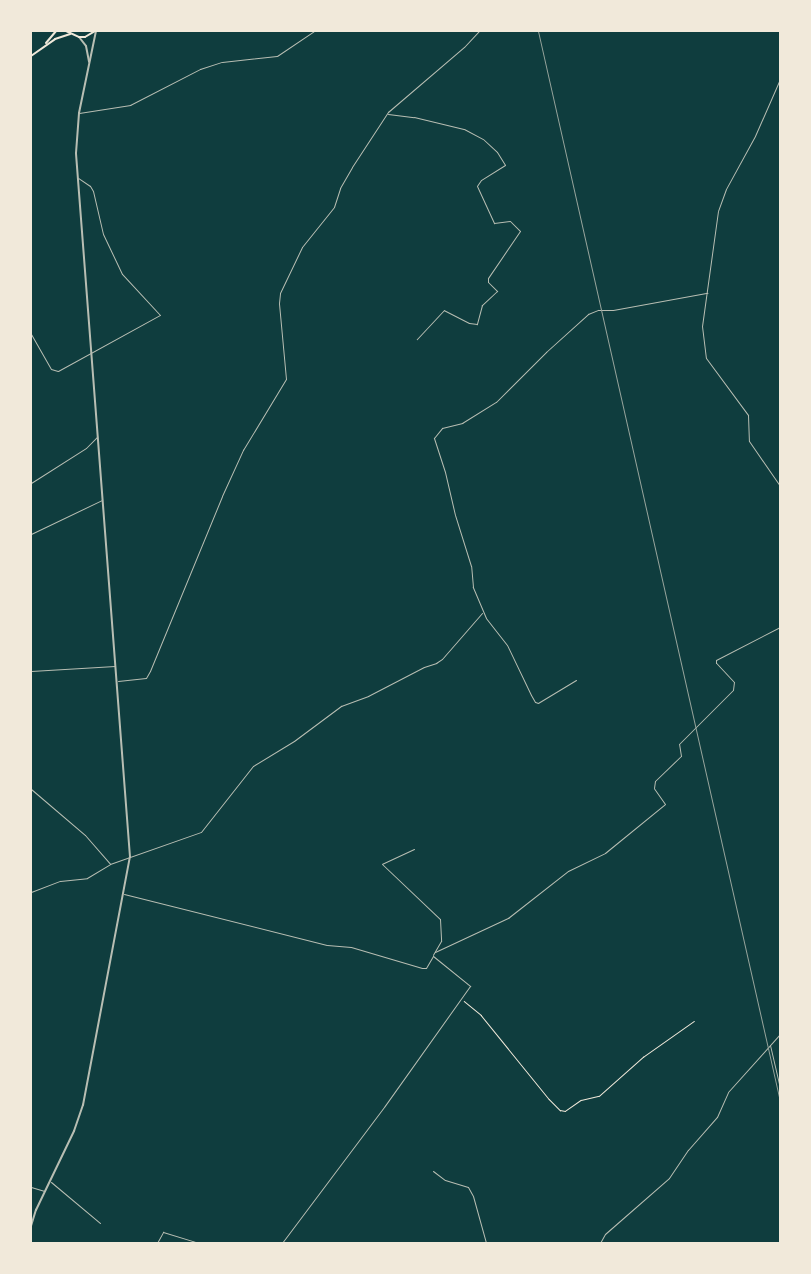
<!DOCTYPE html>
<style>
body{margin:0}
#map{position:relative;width:811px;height:1274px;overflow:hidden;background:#0f3d3e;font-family:Karla,sans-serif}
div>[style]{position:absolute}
.path>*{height:0.5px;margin:-0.25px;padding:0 0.25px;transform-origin:0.25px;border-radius:0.25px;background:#f1e9da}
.minor>*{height:1px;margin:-0.5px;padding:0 0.5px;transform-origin:0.5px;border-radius:0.5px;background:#b8beb3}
.tertiary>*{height:2px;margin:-1px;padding:0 1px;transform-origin:1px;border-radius:1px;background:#b8beb3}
.secondary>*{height:2px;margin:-1px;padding:0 1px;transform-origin:1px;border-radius:1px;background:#f1e9da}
.rail>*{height:1px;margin:-0.5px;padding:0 0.5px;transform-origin:0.5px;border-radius:0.5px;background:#97a49c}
span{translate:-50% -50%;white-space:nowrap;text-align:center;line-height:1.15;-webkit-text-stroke:4px #f1e9da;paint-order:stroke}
.frame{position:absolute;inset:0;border:32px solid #f1e9da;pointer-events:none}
</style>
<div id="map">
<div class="path">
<i style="left:464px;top:1001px;width:22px;rotate:39deg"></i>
<i style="left:481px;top:1015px;width:108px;rotate:51deg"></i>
<i style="left:549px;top:1099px;width:16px;rotate:45deg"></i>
<i style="left:560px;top:1110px;width:5px;rotate:11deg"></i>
<i style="left:565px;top:1111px;width:19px;rotate:-35deg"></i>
<i style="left:581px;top:1100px;width:18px;rotate:-13deg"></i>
<i style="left:599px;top:1096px;width:59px;rotate:-41.6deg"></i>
<i style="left:643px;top:1057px;width:62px;rotate:-35.2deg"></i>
</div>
<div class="minor">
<i style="left:780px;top:79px;width:62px;rotate:113.7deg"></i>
<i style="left:755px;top:136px;width:60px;rotate:118.7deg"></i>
<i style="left:726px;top:189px;width:23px;rotate:110deg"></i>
<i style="left:718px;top:211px;width:116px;rotate:97.9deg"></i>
<i style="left:702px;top:326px;width:32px;rotate:83deg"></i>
<i style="left:706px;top:358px;width:71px;rotate:53.6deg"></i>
<i style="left:748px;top:415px;width:26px;rotate:88deg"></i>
<i style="left:749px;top:441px;width:55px;rotate:55.4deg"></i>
<i style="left:79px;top:113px;width:52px;rotate:-8.9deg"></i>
<i style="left:130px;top:105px;width:79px;rotate:-27.2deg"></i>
<i style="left:200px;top:69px;width:23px;rotate:-18deg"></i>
<i style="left:222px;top:62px;width:55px;rotate:-6.2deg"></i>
<i style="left:277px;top:56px;width:45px;rotate:-34deg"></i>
<i style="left:388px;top:114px;width:26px;rotate:7deg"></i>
<i style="left:414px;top:117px;width:51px;rotate:13.5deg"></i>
<i style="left:464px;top:129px;width:21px;rotate:28deg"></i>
<i style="left:483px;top:139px;width:19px;rotate:43deg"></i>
<i style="left:497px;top:152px;width:15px;rotate:58deg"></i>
<i style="left:505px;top:165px;width:28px;rotate:148deg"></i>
<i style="left:481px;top:180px;width:7px;rotate:124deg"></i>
<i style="left:477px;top:186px;width:41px;rotate:65.3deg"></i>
<i style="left:494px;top:223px;width:16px;rotate:-7deg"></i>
<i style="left:510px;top:221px;width:14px;rotate:45deg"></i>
<i style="left:520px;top:231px;width:57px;rotate:124.2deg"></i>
<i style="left:488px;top:278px;width:4px;rotate:90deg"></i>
<i style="left:488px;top:282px;width:13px;rotate:45deg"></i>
<i style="left:497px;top:291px;width:21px;rotate:137deg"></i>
<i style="left:482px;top:305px;width:20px;rotate:105deg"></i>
<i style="left:477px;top:324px;width:8px;rotate:-173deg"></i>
<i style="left:469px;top:323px;width:28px;rotate:-153deg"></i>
<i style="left:444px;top:310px;width:40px;rotate:133deg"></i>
<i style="left:31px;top:334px;width:40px;rotate:60.3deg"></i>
<i style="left:51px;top:369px;width:7px;rotate:16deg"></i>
<i style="left:58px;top:371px;width:116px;rotate:-28.8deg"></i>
<i style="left:160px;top:315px;width:56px;rotate:-132.8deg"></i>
<i style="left:122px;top:274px;width:44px;rotate:-115.4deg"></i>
<i style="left:103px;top:234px;width:44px;rotate:-103.1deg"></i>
<i style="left:93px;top:191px;width:6px;rotate:-121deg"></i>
<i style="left:90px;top:186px;width:14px;rotate:-146deg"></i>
<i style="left:31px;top:483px;width:65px;rotate:-32.5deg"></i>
<i style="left:86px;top:448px;width:16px;rotate:-45deg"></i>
<i style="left:31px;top:534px;width:79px;rotate:-25.6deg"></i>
<i style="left:31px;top:671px;width:84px;rotate:-3.4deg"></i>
<i style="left:576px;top:680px;width:44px;rotate:148.8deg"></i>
<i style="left:538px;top:703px;width:3px;rotate:-162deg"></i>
<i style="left:535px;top:702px;width:8px;rotate:-120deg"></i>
<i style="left:531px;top:695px;width:55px;rotate:-115.6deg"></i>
<i style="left:507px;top:645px;width:34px;rotate:-128deg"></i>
<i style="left:486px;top:618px;width:34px;rotate:-113deg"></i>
<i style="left:473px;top:587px;width:21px;rotate:-95deg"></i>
<i style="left:471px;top:566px;width:53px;rotate:-107.4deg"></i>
<i style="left:455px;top:515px;width:44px;rotate:-103.1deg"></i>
<i style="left:445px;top:472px;width:36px;rotate:-108deg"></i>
<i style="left:434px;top:438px;width:13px;rotate:-51deg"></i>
<i style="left:442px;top:428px;width:21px;rotate:-14deg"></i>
<i style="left:462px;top:423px;width:40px;rotate:-32deg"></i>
<i style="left:496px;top:402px;width:71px;rotate:-45deg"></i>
<i style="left:546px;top:352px;width:57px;rotate:-42.1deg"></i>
<i style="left:588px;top:314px;width:11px;rotate:-22deg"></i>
<i style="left:598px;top:310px;width:15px"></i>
<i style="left:613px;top:310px;width:96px;rotate:-10.3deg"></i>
<i style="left:118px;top:681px;width:28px;rotate:-6deg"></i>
<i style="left:146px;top:678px;width:8px;rotate:-60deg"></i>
<i style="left:150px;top:671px;width:189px;rotate:-67.6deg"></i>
<i style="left:222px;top:496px;width:51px;rotate:-65.5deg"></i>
<i style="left:243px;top:450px;width:83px;rotate:-58.8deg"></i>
<i style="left:286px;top:379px;width:76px;rotate:-95.3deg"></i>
<i style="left:279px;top:303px;width:10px;rotate:-84deg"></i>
<i style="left:280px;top:293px;width:51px;rotate:-64.4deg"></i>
<i style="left:302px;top:247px;width:51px;rotate:-51.3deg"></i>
<i style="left:334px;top:207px;width:20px;rotate:-72deg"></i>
<i style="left:340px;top:188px;width:24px;rotate:-60deg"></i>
<i style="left:352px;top:167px;width:66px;rotate:-56.8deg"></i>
<i style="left:388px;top:112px;width:101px;rotate:-40.6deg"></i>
<i style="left:465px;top:46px;width:21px;rotate:-47deg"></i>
<i style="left:31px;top:789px;width:71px;rotate:40.4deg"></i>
<i style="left:85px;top:835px;width:38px;rotate:49deg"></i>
<i style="left:414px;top:849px;width:35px;rotate:155deg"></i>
<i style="left:382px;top:864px;width:80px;rotate:43.5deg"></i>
<i style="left:440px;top:919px;width:22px;rotate:87deg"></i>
<i style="left:441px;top:941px;width:16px;rotate:120deg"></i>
<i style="left:31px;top:892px;width:31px;rotate:-21deg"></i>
<i style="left:60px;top:881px;width:27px;rotate:-6deg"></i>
<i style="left:87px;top:878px;width:27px;rotate:-31deg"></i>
<i style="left:110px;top:864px;width:96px;rotate:-19.4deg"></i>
<i style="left:201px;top:832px;width:84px;rotate:-51.8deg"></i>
<i style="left:253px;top:766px;width:48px;rotate:-31.4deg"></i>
<i style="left:294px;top:741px;width:59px;rotate:-36.7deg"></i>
<i style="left:341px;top:706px;width:29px;rotate:-20deg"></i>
<i style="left:368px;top:696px;width:63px;rotate:-27.4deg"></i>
<i style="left:424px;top:667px;width:13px;rotate:-18deg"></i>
<i style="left:436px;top:663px;width:7px;rotate:-34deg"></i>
<i style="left:442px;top:659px;width:61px;rotate:-49deg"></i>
<i style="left:124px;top:894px;width:209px;rotate:14.1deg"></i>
<i style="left:327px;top:945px;width:24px;rotate:5deg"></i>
<i style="left:351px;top:947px;width:74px;rotate:16.5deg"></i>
<i style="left:422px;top:968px;width:4px"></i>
<i style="left:426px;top:968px;width:14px;rotate:-60deg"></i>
<i style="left:433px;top:956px;width:48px;rotate:39deg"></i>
<i style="left:470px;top:986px;width:148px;rotate:125.4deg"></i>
<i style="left:384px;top:1107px;width:170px;rotate:126.9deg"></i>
<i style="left:435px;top:952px;width:81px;rotate:-25deg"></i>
<i style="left:508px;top:918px;width:76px;rotate:-38.1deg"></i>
<i style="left:568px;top:871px;width:41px;rotate:-25.9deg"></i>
<i style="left:605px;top:853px;width:77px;rotate:-39.2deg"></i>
<i style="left:665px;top:804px;width:19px;rotate:-125deg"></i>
<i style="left:654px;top:788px;width:7px;rotate:-82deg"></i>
<i style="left:655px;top:781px;width:36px;rotate:-44deg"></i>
<i style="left:681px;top:756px;width:12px;rotate:-99deg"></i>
<i style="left:679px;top:744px;width:76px;rotate:-45deg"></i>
<i style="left:733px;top:690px;width:8px;rotate:-83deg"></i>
<i style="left:734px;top:682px;width:26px;rotate:-133deg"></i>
<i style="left:716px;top:663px;width:3px;rotate:-90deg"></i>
<i style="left:716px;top:660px;width:72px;rotate:-27.3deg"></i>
<i style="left:770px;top:1045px;width:44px;rotate:76.9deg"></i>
<i style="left:433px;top:1171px;width:15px;rotate:37deg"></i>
<i style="left:445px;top:1180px;width:24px;rotate:17deg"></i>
<i style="left:468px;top:1187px;width:10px;rotate:61deg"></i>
<i style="left:473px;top:1196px;width:49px;rotate:74.5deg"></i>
<i style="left:51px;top:1182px;width:64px;rotate:39.9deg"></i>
<i style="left:31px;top:1187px;width:14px;rotate:17deg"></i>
<i style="left:157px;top:1243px;width:13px;rotate:-61deg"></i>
<i style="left:163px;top:1232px;width:38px;rotate:17deg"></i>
<i style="left:600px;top:1243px;width:10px;rotate:-61deg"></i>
<i style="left:605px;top:1234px;width:85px;rotate:-41.2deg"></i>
<i style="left:669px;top:1178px;width:34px;rotate:-56deg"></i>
<i style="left:688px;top:1150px;width:44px;rotate:-48.7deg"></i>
<i style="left:717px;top:1117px;width:27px;rotate:-66deg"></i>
<i style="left:728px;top:1092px;width:78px;rotate:-48.1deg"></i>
</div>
<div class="tertiary">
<i style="left:79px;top:37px;width:11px;rotate:52deg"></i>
<i style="left:86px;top:46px;width:16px;rotate:79deg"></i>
<i style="left:31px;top:1226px;width:17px;rotate:-73deg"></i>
<i style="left:36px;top:1210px;width:88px;rotate:-64.3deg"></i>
<i style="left:74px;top:1131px;width:28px;rotate:-71deg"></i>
<i style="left:83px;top:1105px;width:252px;rotate:-79.3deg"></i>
<i style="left:130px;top:857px;width:706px;rotate:-94.39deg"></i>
<i style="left:76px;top:153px;width:40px;rotate:-85.7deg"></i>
<i style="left:79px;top:113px;width:84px;rotate:-78.3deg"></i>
</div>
<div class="secondary">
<i style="left:66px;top:31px;width:14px;rotate:25deg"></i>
<i style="left:79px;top:37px;width:6px"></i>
<i style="left:85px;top:37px;width:12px;rotate:-31deg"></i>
<i style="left:46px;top:43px;width:16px;rotate:-50deg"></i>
<i style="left:31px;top:56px;width:29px;rotate:-35deg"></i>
<i style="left:55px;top:39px;width:16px;rotate:-18deg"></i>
</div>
<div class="rail">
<i style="left:538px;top:31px;width:1097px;rotate:77.26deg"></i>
</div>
<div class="frame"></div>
</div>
